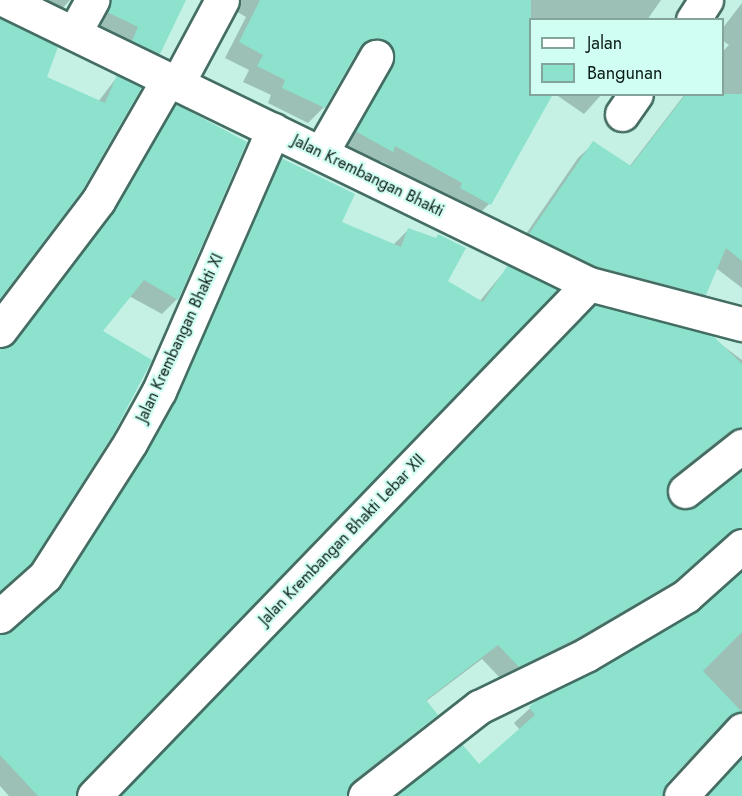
<!DOCTYPE html>
<style>
body{margin:0}
#map{position:relative;width:742px;height:796px;overflow:hidden;background:#c4f1e4;font-family:Jost,sans-serif}
div>[style]{position:absolute}
.shadow>*{inset:0;background:#0003}
.building>*{inset:0;background:#8ce2cd}
.roads{filter:drop-shadow(2px 0 #446d63) drop-shadow(-2px 0 #446d63) drop-shadow(0 2px #446d63) drop-shadow(0 -2px #446d63)}
.street>*{height:33px;margin:-16.5px;padding:0 16.5px;transform-origin:16.5px;border-radius:16.5px;background:#fff}
span{translate:-50% -50%;white-space:nowrap;text-align:center;line-height:1.15;-webkit-text-stroke:4.5px #d1fef2;paint-order:stroke}
.street-label{font-size:16px;color:#0b1c18}
.legend{position:absolute;left:529px;top:18px;width:195px;height:78px;box-sizing:border-box;background:#d1fef2;border:2px solid #82a49b;margin:0;padding:8px 10px;list-style:none;font-size:18px;color:#0b1c18}
.legend li{display:flex;align-items:center;gap:12px;height:30px}
.legend b{width:30px;border:2px solid #82a49b}
</style>
<div id="map">
<div class="shadow">
<i style="clip-path:polygon(2px 0,70px 0,49px 23px)"></i>
<i style="clip-path:polygon(86px 0,184px 0,159px 54px,143px 69px,92px 27px)"></i>
<i style="clip-path:polygon(217px 0,661px 0,647px 20px,530px 20px,489px 204px,474px 219px,448px 198px,381px 161px,376px 166px,341px 147px,369px 55px,354px 55px,324px 107px,308px 123px,268px 103px,271px 95px,243px 82px,249px 70px,225px 58px,246px 17px)"></i>
<i style="clip-path:polygon(742px 3px,742px 288px,716px 268px,705px 294px,689px 310px,515px 250px,578px 158px,594px 143px,629px 167px,685px 94px,722px 94px,722px 52px,729px 45px,722px 40px,722px 29px)"></i>
<i style="clip-path:polygon(0 20px,45px 78px,98px 102px,117px 77px,140px 88px,0 297px)"></i>
<i style="clip-path:polygon(555px 94px,602px 94px,584px 114px)"></i>
<i style="clip-path:polygon(176px 106px,177px 299px,162px 314px,129px 296px,100px 331px,29px 563px,0 592px,0 348px,7px 349px,98px 229px,161px 121px)"></i>
<i style="clip-path:polygon(281px 160px,340px 223px,393px 245px,408px 230px,446px 281px,479px 302px,508px 267px,555px 290px,79px 782px,76px 796px,9px 796px,0 786px,0 634px,13px 631px,48px 600px,131px 470px,266px 176px)"></i>
<i style="clip-path:polygon(711px 337px,742px 360px,742px 454px,734px 443px,714px 446px,670px 480px,665px 493px,670px 504px,687px 511px,742px 470px,742px 552px,731px 543px,713px 547px,658px 596px,560px 653px,503px 681px,482px 659px,425px 702px,436px 715px,350px 786px,346px 796px,122px 796px)"></i>
<i style="clip-path:polygon(742px 573px,742px 736px,739px 731px,721px 727px,666px 783px,663px 796px,398px 796px,479px 766px,520px 730px,514px 723px,538px 701px,596px 673px,699px 611px)"></i>
</div>
<div class="building">
<i style="clip-path:polygon(111px 0,186px 0,160px 54px,132px 41px,138px 27px,107px 12px)"></i>
<i style="clip-path:polygon(260px 0,531px 0,531px 94px,553px 94px,491px 205px,460px 188px,462px 183px,395px 146px,393px 152px,355px 131px,392px 66px,392px 48px,386px 41px,375px 38px,360px 47px,325px 108px,282px 88px,285px 80px,257px 66px,263px 55px,239px 42px)"></i>
<i style="clip-path:polygon(0 18px,58px 47px,47px 77px,105px 103px,117px 75px,142px 87px,82px 191px,0 299px)"></i>
<i style="clip-path:polygon(686px 94px,742px 94px,742px 261px,726px 248px,706px 295px,596px 266px,529px 234px,593px 141px,631px 166px)"></i>
<i style="clip-path:polygon(176px 104px,247px 142px,178px 300px,144px 280px,103px 331px,152px 360px,114px 433px,31px 564px,0 591px,0 348px,15px 341px,113px 212px)"></i>
<i style="clip-path:polygon(281px 158px,355px 194px,342px 222px,401px 247px,408px 228px,436px 238px,438px 234px,466px 248px,448px 281px,483px 302px,508px 265px,558px 290px,81px 783px,76px 796px,38px 796px,0 755px,0 634px,12px 630px,61px 586px,146px 452px,176px 399px)"></i>
<i style="clip-path:polygon(595px 305px,712px 335px,742px 364px,742px 428px,730px 431px,673px 476px,666px 493px,678px 508px,688px 509px,742px 470px,742px 528px,730px 532px,675px 581px,577px 638px,519px 667px,498px 645px,426px 700px,438px 715px,353px 781px,347px 796px,120px 796px)"></i>
<i style="clip-path:polygon(742px 571px,742px 632px,703px 671px,742px 712px,728px 717px,667px 783px,663px 796px,395px 796px,462px 744px,479px 764px,535px 715px,529px 707px,537px 700px,595px 671px,696px 612px)"></i>
<i style="clip-path:polygon(742px 758px,742px 796px,707px 796px)"></i>
</div>
<div class="roads">
<div class="street">
<i style="left:5px;top:0;width:649px;rotate:25.93deg"></i>
<i style="left:589px;top:284px;width:158px;rotate:14.7deg"></i>
<i style="left:693px;top:20px;width:24px;rotate:-57deg"></i>
<i style="left:74px;top:33px;width:38px;rotate:-61deg"></i>
<i style="left:177px;top:84px;width:95px;rotate:-61.8deg"></i>
<i style="left:622px;top:114px;width:24px;rotate:-55deg"></i>
<i style="left:321px;top:153px;width:111px;rotate:-60.2deg"></i>
<i style="left:0;top:330px;width:162px;rotate:-52.8deg"></i>
<i style="left:98px;top:201px;width:140px;rotate:-60deg"></i>
<i style="left:685px;top:491px;width:73px;rotate:-38.3deg"></i>
<i style="left:0;top:616px;width:60px;rotate:-41.6deg"></i>
<i style="left:45px;top:576px;width:158px;rotate:-57.4deg"></i>
<i style="left:130px;top:443px;width:60px;rotate:-60.9deg"></i>
<i style="left:159px;top:391px;width:285px;rotate:-66.4deg"></i>
<i style="left:94px;top:796px;width:712px;rotate:-45.97deg"></i>
<i style="left:365px;top:796px;width:145px;rotate:-38deg"></i>
<i style="left:479px;top:707px;width:119px;rotate:-25.9deg"></i>
<i style="left:586px;top:655px;width:116px;rotate:-30.5deg"></i>
<i style="left:686px;top:596px;width:75px;rotate:-41.8deg"></i>
<i style="left:681px;top:796px;width:90px;rotate:-47.3deg"></i>
</div>
</div>
<div class="street-label">
<span style="left:368px;top:176px;rotate:26deg">Jalan Krembangan Bhakti</span>
<span style="left:180px;top:338px;rotate:-65deg">Jalan Krembangan Bhakti XI</span>
<span style="left:342px;top:540px;rotate:-46deg">Jalan Krembangan Bhakti Lebar XII</span>
</div>
<ul class="legend">
<li><b style="height:8px;background:#fff"></b>Jalan</li>
<li><b style="height:16px;background:#8ce2cd"></b>Bangunan</li>
</ul>
</div>
